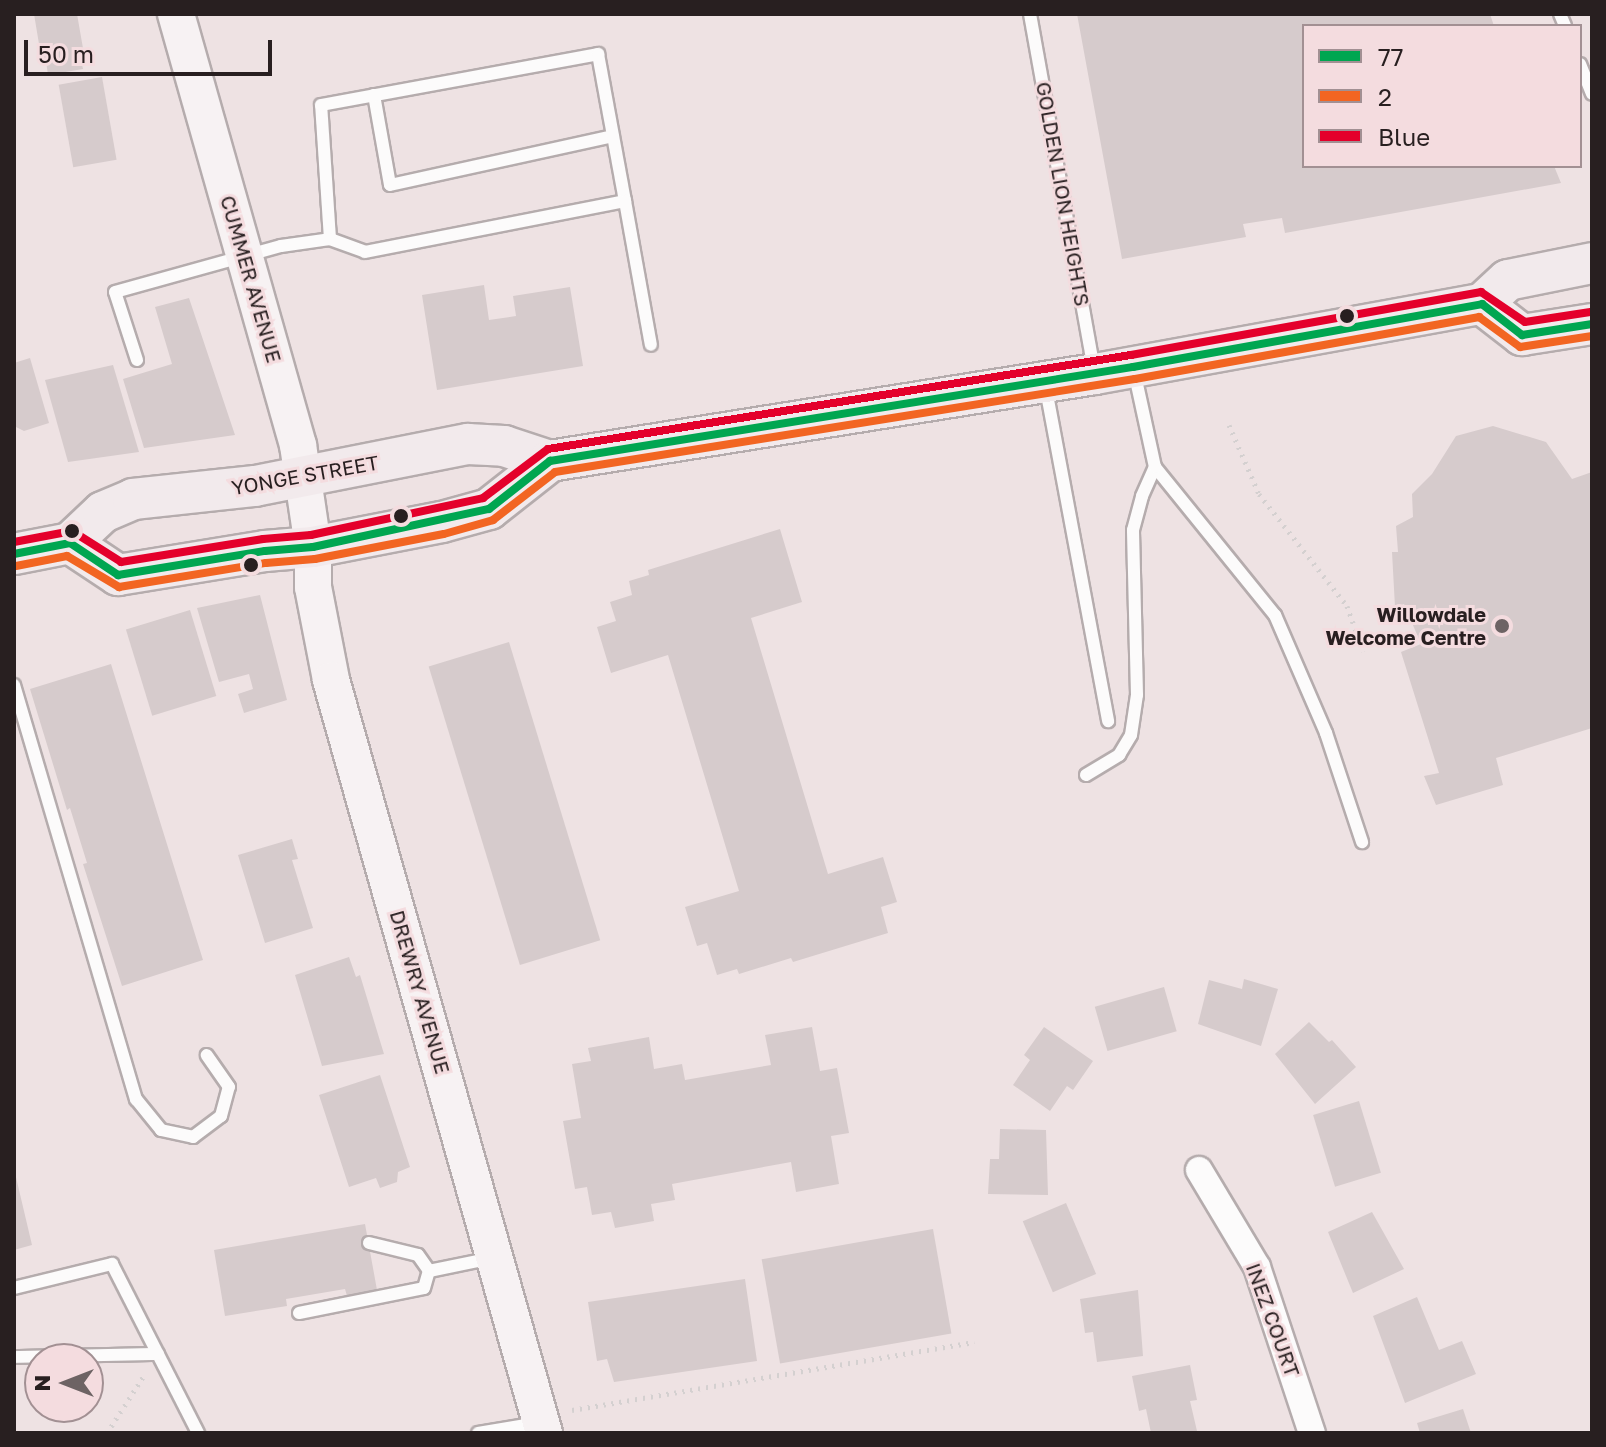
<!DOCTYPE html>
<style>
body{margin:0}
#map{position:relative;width:1606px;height:1447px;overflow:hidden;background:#eee2e3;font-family:"Golos Text",sans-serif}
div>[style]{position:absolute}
.building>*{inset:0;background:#d6cbcc;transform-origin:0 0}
.path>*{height:5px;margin-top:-2.5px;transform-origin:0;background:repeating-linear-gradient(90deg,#d4d0d0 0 2px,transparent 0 8px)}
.roads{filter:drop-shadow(2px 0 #b5acad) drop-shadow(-2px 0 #b5acad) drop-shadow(0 2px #b5acad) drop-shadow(0 -2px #b5acad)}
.lane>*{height:12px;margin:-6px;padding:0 6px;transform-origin:6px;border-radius:6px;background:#fcfbfb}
.street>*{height:26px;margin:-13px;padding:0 13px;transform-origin:13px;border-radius:13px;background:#fcfbfb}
.secondary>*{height:36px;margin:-18px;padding:0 18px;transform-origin:18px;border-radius:18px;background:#f7f2f3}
.primary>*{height:40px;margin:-20px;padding:0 20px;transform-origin:20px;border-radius:20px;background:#f2eaec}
.bus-1>*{height:8px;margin:-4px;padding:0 4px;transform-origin:4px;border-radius:4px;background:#00a651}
.bus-2>*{height:8px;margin:-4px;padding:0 4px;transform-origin:4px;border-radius:4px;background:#f26522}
.bus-3>*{height:8px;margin:-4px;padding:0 4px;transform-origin:4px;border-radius:4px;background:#e4002b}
.dots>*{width:22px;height:22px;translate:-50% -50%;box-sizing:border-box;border:4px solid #f4dcdf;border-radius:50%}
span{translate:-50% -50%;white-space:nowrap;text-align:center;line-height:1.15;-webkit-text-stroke:6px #f4dcdf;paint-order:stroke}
.street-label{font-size:20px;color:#281f20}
.poi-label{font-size:20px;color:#281f20;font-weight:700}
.right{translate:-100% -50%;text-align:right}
.frame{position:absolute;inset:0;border:16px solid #281f20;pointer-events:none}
.legend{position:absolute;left:1302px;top:24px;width:280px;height:144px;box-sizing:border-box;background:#f4dcdf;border:2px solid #a29093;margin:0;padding:10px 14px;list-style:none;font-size:24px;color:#281f20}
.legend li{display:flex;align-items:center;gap:16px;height:40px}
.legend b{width:40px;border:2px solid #a29093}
.north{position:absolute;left:24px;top:1343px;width:80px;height:80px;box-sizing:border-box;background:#f4dcdf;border:2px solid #a29093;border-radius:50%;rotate:270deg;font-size:22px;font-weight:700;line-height:32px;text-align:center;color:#281f20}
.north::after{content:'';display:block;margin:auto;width:28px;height:36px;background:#6d6364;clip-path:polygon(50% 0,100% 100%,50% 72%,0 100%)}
.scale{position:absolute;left:24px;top:40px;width:248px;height:36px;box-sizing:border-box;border:4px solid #281f20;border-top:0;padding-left:10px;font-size:24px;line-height:28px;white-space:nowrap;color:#281f20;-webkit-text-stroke:6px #f4dcdf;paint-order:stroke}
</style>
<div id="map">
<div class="building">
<i style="clip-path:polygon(34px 14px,77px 14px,84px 54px,80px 55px,83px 69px,48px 75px,46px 61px,42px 62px)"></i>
<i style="clip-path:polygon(1077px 14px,1490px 14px,1494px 26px,1304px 26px,1304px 166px,1554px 166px,1561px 183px,1285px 233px,1282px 218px,1243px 224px,1246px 237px,1122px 259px)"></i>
<i style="left:102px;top:77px;width:84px;height:44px;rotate:80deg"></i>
<i style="clip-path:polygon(484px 285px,489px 320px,516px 316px,513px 296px,570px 287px,583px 366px,437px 390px,422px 295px)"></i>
<i style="clip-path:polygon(189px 298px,235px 435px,144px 448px,123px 379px,172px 364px,155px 307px)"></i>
<i style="clip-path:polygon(30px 358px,49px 423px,24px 431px,14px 426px,14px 363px)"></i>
<i style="clip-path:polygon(113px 365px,139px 452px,68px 462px,45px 380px)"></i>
<i style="clip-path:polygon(1493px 426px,1546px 442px,1572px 479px,1592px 472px,1592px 728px,1496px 758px,1503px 785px,1436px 805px,1424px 776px,1439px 773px,1401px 652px,1421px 644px,1404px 604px,1395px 607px,1392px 552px,1398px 552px,1396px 526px,1413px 517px,1412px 494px,1432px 474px,1456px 436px)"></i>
<i style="clip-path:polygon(780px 529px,802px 602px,751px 618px,828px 874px,883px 857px,897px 902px,881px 907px,888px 933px,793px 962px,791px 958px,739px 974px,737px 969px,717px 975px,707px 943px,697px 946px,685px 907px,739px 891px,668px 655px,611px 673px,597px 627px,616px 621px,610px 602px,632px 595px,629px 581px,649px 575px,648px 570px)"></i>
<i style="clip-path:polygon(260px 595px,287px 700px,244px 713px,238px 694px,253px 689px,249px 674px,219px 682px,197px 608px)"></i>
<i style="left:190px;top:610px;width:90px;height:67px;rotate:73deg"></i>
<i style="left:509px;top:642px;width:312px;height:84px;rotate:73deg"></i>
<i style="clip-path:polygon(111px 664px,203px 960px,122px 986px,83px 864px,87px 863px,70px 808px,67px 810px,30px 689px)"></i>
<i style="clip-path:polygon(292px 839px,298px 859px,292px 860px,313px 928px,265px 943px,238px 855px)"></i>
<i style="clip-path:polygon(349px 957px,356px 977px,360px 975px,384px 1054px,322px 1066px,295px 975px)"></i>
<i style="clip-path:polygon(1244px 979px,1278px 989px,1261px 1046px,1198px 1024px,1209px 980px,1242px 989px)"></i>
<i style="left:1164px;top:987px;width:46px;height:72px;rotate:74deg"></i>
<i style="clip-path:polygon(1309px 1022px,1329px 1042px,1332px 1040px,1356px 1067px,1315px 1104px,1275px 1054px)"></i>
<i style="clip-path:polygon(812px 1027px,820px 1071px,837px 1068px,849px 1133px,831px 1136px,839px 1184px,796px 1192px,791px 1162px,672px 1184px,675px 1200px,651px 1204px,654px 1221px,615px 1228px,611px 1212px,592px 1215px,587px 1187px,575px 1189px,563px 1121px,581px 1118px,572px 1064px,591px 1061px,588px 1048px,649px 1037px,654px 1069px,682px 1064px,685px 1080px,771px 1065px,765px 1035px)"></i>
<i style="clip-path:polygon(1044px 1027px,1093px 1061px,1073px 1090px,1067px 1086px,1050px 1111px,1013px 1085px,1030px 1060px,1024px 1055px)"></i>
<i style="clip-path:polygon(380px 1075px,410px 1167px,398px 1172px,397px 1182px,380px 1188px,376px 1178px,349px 1187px,319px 1095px)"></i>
<i style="left:1359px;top:1101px;width:75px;height:48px;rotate:73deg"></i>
<i style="clip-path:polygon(1000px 1129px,1046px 1130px,1048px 1195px,988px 1194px,990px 1159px,999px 1159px)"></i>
<i style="clip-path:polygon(15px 1173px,32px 1245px,14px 1250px,14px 1174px)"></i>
<i style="left:1066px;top:1203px;width:77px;height:47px;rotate:67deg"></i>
<i style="clip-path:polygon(1372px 1212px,1404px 1269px,1353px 1293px,1328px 1232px)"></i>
<i style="clip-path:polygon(365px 1224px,377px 1290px,347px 1296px,345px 1289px,286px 1299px,287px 1306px,225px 1316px,214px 1250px)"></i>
<i style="left:933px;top:1229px;width:106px;height:174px;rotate:80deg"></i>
<i style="clip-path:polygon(745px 1279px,757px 1361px,614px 1382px,607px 1359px,597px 1361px,588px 1302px)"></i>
<i style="clip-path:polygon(1138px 1290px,1143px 1356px,1097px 1362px,1093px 1332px,1085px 1333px,1080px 1299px)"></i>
<i style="clip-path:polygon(1417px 1297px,1439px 1350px,1462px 1341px,1476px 1374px,1405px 1403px,1373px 1316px)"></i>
<i style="clip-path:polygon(1190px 1365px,1197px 1400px,1190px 1401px,1197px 1431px,1151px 1433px,1146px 1409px,1139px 1411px,1132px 1376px)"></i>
<i style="clip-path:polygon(1463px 1409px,1471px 1433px,1420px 1433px,1417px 1423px)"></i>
</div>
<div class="path">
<i style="left:1229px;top:425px;width:75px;rotate:66.5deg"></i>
<i style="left:1259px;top:494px;width:142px;rotate:51.8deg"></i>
<i style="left:1347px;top:606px;width:48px;rotate:70.4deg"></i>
<i style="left:572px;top:1410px;width:408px;rotate:-9.6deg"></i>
<i style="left:107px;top:1433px;width:67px;rotate:-57.3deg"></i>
</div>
<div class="roads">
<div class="lane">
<i style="left:1030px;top:14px;width:363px;rotate:79.8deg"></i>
<i style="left:1560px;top:14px;width:13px;rotate:67deg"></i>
<i style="left:1580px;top:64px;width:32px;rotate:68deg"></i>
<i style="left:374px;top:95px;width:91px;rotate:79.9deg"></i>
<i style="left:390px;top:185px;width:228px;rotate:-12.4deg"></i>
<i style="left:330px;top:239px;width:134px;rotate:-93.8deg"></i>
<i style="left:321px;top:105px;width:282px;rotate:-10.4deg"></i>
<i style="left:598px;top:54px;width:149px;rotate:79.6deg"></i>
<i style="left:137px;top:360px;width:71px;rotate:-107.9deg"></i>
<i style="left:115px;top:292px;width:172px;rotate:-15.5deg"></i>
<i style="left:281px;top:246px;width:49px;rotate:-8.1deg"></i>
<i style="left:330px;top:239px;width:37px;rotate:20deg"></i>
<i style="left:365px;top:252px;width:265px;rotate:-11.1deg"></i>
<i style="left:625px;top:201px;width:146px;rotate:79.8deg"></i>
<i style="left:1046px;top:389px;width:338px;rotate:79.4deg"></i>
<i style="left:1155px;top:467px;width:191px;rotate:51deg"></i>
<i style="left:1275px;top:615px;width:129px;rotate:66.6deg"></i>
<i style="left:1326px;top:733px;width:115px;rotate:71.7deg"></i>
<i style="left:14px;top:685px;width:432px;rotate:73.6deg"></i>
<i style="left:136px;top:1099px;width:40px;rotate:51deg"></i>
<i style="left:161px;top:1130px;width:33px;rotate:12deg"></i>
<i style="left:193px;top:1137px;width:35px;rotate:-37deg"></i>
<i style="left:221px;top:1116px;width:30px;rotate:-75deg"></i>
<i style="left:229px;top:1087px;width:39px;rotate:-125deg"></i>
<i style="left:1086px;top:775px;width:39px;rotate:-31deg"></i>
<i style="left:1119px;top:755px;width:23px;rotate:-59deg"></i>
<i style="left:1131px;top:735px;width:40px;rotate:-81.5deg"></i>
<i style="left:1137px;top:695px;width:165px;rotate:-91.4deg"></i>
<i style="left:1133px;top:530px;width:35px;rotate:-75deg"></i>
<i style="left:1142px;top:496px;width:32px;rotate:-66deg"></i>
<i style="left:1155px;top:467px;width:98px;rotate:-102.3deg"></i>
<i style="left:369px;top:1243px;width:50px;rotate:13.8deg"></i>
<i style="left:418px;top:1255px;width:19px;rotate:55deg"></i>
<i style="left:429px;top:1271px;width:64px;rotate:-11.7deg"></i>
<i style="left:14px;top:1288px;width:101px;rotate:-13.8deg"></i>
<i style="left:112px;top:1264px;width:190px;rotate:63deg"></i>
<i style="left:299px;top:1313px;width:127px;rotate:-11.3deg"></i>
<i style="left:424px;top:1288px;width:18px;rotate:-74deg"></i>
<i style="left:14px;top:1357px;width:144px;rotate:-1.2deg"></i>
<i style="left:478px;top:1433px;width:61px;rotate:-9.5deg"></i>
</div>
<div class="street">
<i style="left:1199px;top:1170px;width:113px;rotate:59.1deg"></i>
<i style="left:1257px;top:1267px;width:175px;rotate:71.7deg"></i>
</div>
<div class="secondary">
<i style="left:176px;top:14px;width:448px;rotate:74.2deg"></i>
<i style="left:298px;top:445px;width:103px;rotate:81.6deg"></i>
<i style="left:313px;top:547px;width:40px;rotate:90deg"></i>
<i style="left:313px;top:587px;width:95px;rotate:79deg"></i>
<i style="left:331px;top:680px;width:783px;rotate:74.21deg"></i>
</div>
<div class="primary">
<i style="left:1482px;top:304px;width:51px;rotate:37.8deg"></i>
<i style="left:1522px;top:335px;width:71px;rotate:-8.9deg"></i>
<i style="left:70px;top:543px;width:58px;rotate:33.7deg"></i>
<i style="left:118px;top:575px;width:149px;rotate:-9.3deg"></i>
<i style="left:265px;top:551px;width:48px;rotate:-4.8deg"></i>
<i style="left:313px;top:547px;width:131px;rotate:-11deg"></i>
<i style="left:442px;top:522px;width:49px;rotate:-15.5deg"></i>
<i style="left:489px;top:509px;width:78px;rotate:-38.2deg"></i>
<i style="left:14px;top:554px;width:57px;rotate:-11.1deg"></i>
<i style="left:70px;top:543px;width:45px;rotate:-43.2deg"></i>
<i style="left:103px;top:512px;width:33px;rotate:-23deg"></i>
<i style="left:133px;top:499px;width:123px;rotate:-6.1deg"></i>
<i style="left:255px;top:486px;width:217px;rotate:-11.2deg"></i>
<i style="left:468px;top:444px;width:36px;rotate:3deg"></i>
<i style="left:504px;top:446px;width:48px;rotate:18.1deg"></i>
<i style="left:550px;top:461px;width:552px;rotate:-9.07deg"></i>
<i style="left:1095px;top:374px;width:393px;rotate:-10.3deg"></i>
<i style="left:1482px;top:304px;width:35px;rotate:-43deg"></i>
<i style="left:1508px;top:280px;width:86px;rotate:-11.4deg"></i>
</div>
</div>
<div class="bus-1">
<i style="left:14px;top:554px;width:57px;rotate:-11.1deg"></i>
<i style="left:70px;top:543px;width:58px;rotate:33.7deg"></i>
<i style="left:118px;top:575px;width:149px;rotate:-9.3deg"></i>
<i style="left:265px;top:551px;width:48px;rotate:-4.8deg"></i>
<i style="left:313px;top:547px;width:180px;rotate:-12.2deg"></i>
<i style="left:489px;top:509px;width:78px;rotate:-38.2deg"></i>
<i style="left:550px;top:461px;width:591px;rotate:-9.16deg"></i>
<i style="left:1133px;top:367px;width:355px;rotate:-10.2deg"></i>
<i style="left:1482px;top:304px;width:51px;rotate:37.8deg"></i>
<i style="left:1522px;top:335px;width:71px;rotate:-8.9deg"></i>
</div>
<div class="bus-2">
<i style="left:16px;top:566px;width:52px;rotate:-11.1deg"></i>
<i style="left:67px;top:556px;width:61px;rotate:30.8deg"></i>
<i style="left:119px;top:587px;width:149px;rotate:-9.3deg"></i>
<i style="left:266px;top:563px;width:49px;rotate:-4.7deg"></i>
<i style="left:315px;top:559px;width:131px;rotate:-11deg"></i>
<i style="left:444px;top:534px;width:51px;rotate:-15.9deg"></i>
<i style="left:493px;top:520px;width:78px;rotate:-37.7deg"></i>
<i style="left:555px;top:472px;width:587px;rotate:-9.11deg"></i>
<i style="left:1135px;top:379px;width:350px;rotate:-10.2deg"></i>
<i style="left:1479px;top:317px;width:51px;rotate:36.2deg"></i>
<i style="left:1520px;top:347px;width:73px;rotate:-8.7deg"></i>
</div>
<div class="bus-3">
<i style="left:14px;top:542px;width:59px;rotate:-10.7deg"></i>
<i style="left:72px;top:531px;width:58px;rotate:32.3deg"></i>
<i style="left:121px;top:562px;width:144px;rotate:-9.2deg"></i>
<i style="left:263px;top:539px;width:48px;rotate:-4.8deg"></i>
<i style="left:311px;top:535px;width:176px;rotate:-12.1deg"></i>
<i style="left:483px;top:498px;width:81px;rotate:-37deg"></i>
<i style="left:548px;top:449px;width:591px;rotate:-9.16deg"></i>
<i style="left:1131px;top:355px;width:356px;rotate:-10.2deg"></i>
<i style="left:1481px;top:292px;width:53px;rotate:34.3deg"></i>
<i style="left:1525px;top:322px;width:66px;rotate:-8.7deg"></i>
</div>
<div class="dots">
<i style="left:1347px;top:316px;background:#281f20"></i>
<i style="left:401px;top:516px;background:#281f20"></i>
<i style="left:72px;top:531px;background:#281f20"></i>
<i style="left:251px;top:565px;background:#281f20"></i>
<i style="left:1502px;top:626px;background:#6d6364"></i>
</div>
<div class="street-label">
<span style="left:1063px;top:194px;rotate:80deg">GOLDEN LION HEIGHTS</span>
<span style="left:251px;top:279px;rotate:74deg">CUMMER AVENUE</span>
<span style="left:305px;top:475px;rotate:-10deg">YONGE STREET</span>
<span style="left:420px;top:992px;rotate:74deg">DREWRY AVENUE</span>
<span style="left:1273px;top:1320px;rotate:70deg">INEZ COURT</span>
</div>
<div class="poi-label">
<span class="right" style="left:1486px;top:626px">Willowdale<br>Welcome Centre</span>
</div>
<div class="frame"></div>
<ul class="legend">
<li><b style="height:10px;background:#00a651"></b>77</li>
<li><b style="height:10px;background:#f26522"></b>2</li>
<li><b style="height:10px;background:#e4002b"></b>Blue</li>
</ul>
<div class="north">N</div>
<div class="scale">50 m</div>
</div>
